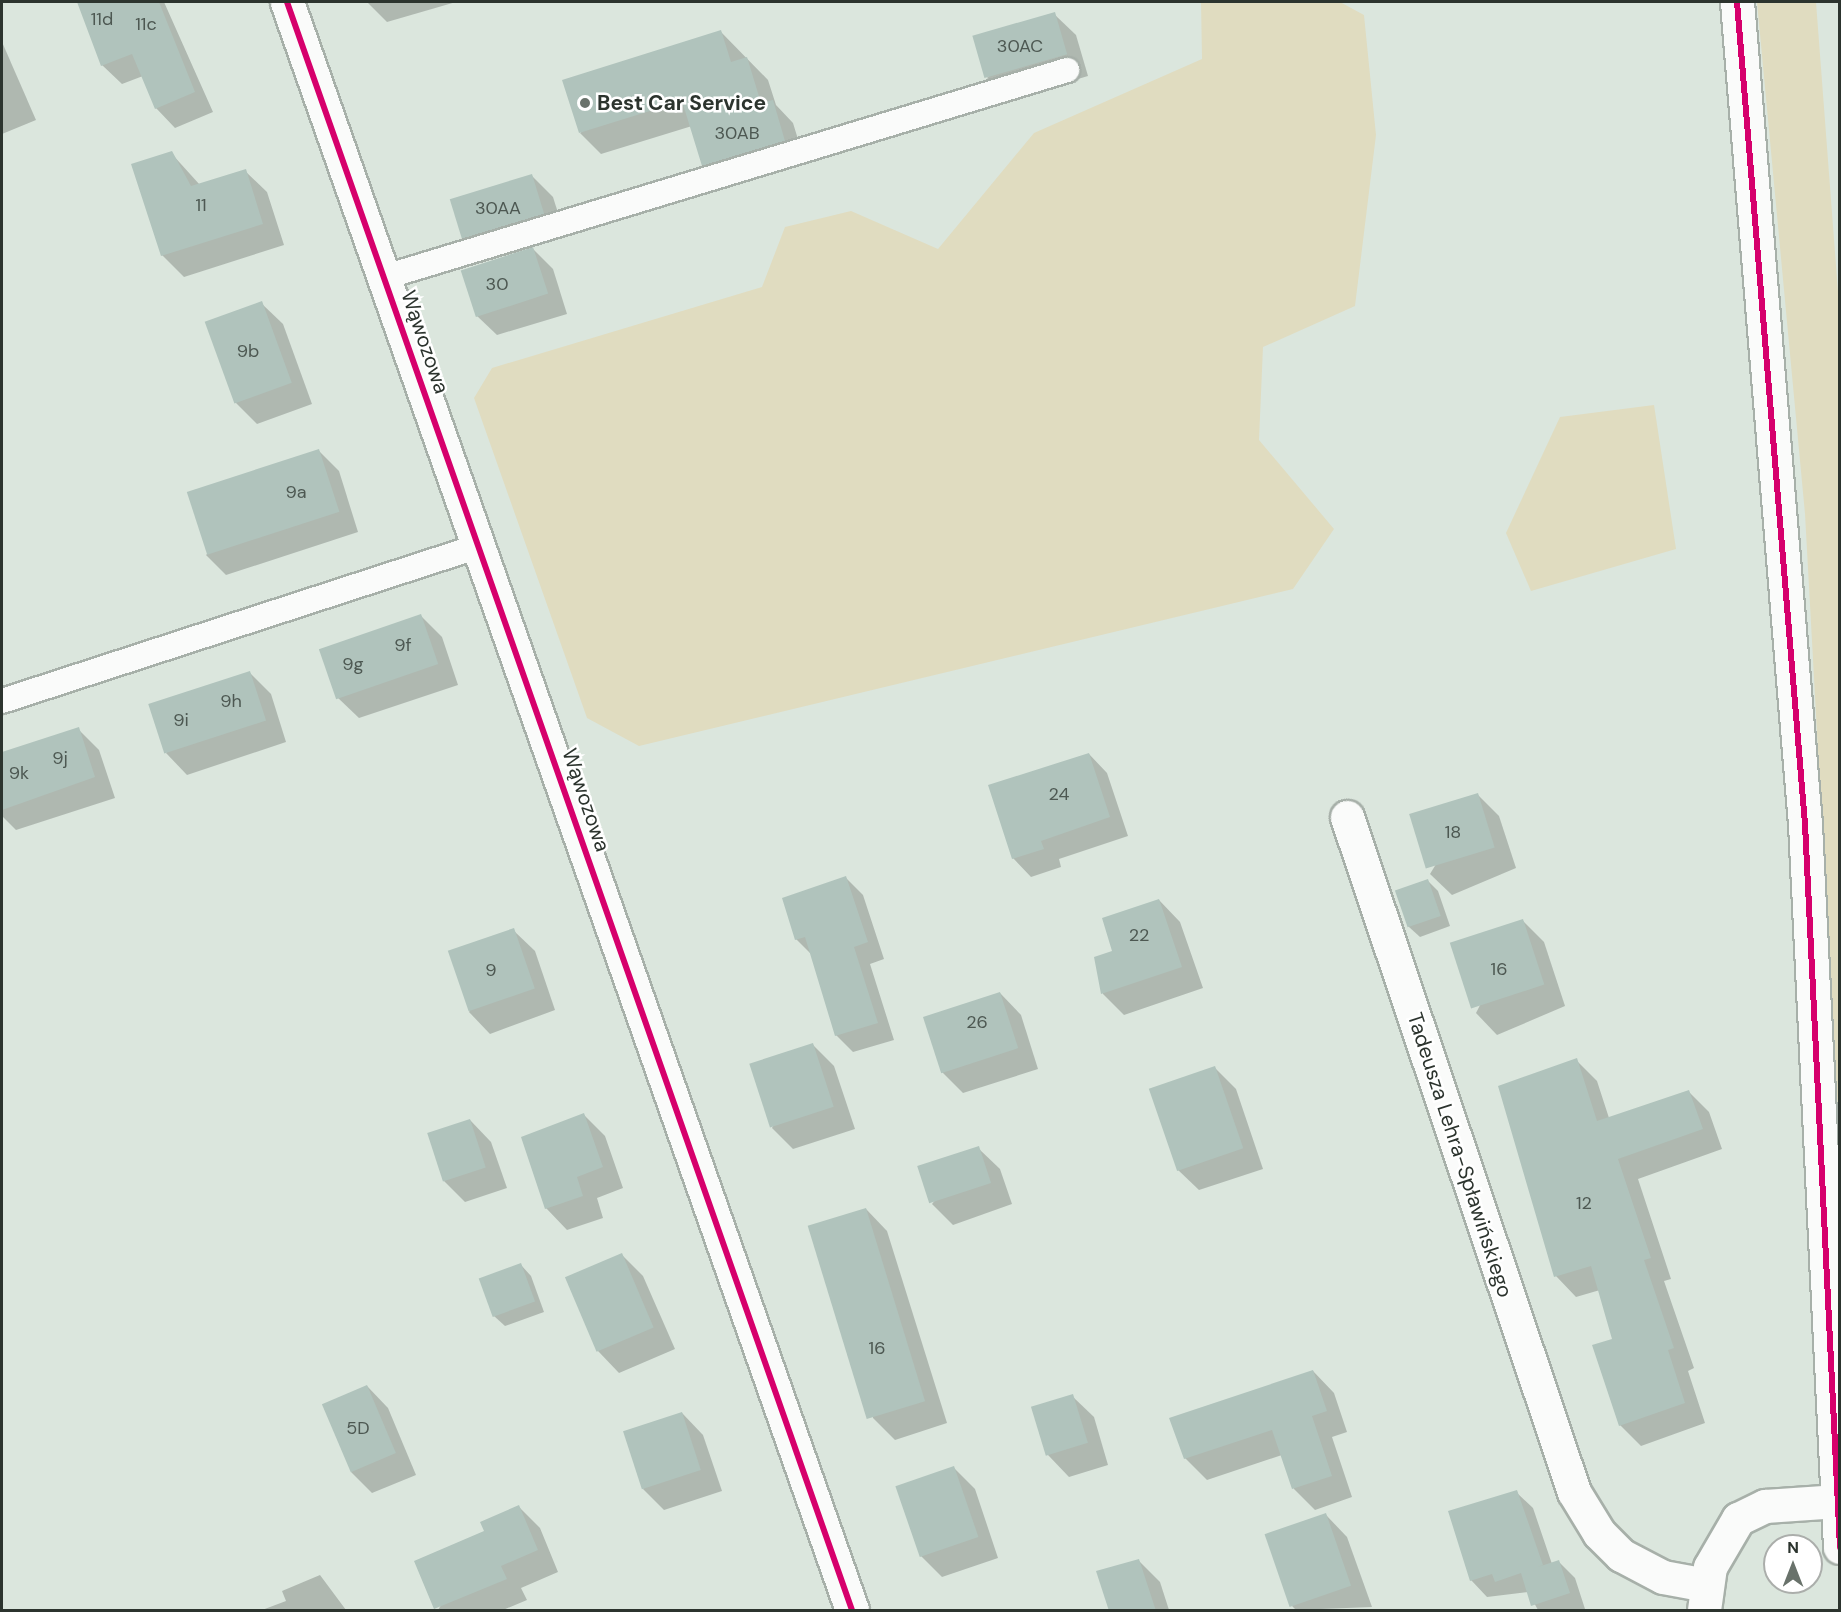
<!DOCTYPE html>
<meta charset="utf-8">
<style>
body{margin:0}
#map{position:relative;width:1841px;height:1612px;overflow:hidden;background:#dbe6dd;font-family:"DM Sans",sans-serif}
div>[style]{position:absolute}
.green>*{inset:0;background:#e0dcc0}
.shadow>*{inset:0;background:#0003}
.building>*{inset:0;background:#b0c3bc;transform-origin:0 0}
.roads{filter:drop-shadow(2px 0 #a7b0a9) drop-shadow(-2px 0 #a7b0a9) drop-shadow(0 2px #a7b0a9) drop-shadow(0 -2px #a7b0a9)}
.lane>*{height:24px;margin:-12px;padding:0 12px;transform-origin:12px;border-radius:12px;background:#fafbfa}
.street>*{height:33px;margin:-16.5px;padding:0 16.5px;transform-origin:16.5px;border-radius:16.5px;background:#fafbfa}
.cycleway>*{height:6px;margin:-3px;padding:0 3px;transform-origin:3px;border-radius:3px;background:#d6006c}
.dots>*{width:16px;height:16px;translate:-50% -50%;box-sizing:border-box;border:3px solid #fff;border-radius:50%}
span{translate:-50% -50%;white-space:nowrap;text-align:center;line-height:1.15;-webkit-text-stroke:5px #fff;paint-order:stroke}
.number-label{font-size:18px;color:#4d5852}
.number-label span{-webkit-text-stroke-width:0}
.poi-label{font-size:21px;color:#2c342e;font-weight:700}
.left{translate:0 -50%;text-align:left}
.street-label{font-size:21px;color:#2c342e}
.frame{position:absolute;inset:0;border:3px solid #2c342e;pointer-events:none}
.north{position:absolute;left:1763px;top:1534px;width:60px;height:60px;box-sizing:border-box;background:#fff;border:2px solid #abaeab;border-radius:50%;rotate:0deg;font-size:16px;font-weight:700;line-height:24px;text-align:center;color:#2c342e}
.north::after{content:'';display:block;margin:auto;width:21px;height:27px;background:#69726b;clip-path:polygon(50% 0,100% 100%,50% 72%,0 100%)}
</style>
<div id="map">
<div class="green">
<i style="clip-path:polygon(1201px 2px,1340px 2px,1364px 15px,1376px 135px,1355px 306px,1263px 347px,1259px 440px,1334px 529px,1293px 589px,639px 746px,587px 718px,474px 398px,492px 368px,762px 287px,785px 227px,851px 211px,938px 249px,1034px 133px,1202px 59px)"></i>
<i style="clip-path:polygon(1757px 2px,1816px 2px,1839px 305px,1839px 1132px,1805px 514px)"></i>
<i style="clip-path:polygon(1654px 405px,1676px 549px,1531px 591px,1506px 533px,1560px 417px)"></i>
</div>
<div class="shadow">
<i style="clip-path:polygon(78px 2px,164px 2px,213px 112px,175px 128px,156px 108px,143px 76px,122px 84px,102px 65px)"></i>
<i style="clip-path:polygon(367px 2px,456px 2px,387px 22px)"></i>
<i style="clip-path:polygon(1054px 14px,1076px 35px,1088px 76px,1008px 100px,987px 78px)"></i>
<i style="clip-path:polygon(721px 32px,768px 80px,776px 105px,793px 123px,805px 162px,725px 186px,704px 165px,692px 126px,601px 154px,580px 133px)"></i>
<i style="clip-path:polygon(2px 42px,36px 120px,2px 134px)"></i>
<i style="clip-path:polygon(171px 153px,200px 185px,245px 171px,267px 192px,284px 245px,184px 277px,162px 255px)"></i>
<i style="clip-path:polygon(532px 176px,553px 197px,565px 235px,485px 259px,464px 238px)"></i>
<i style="clip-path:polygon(533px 249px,553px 269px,567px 314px,497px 335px,476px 315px)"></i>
<i style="clip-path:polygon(261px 303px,283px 324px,312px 404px,257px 424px,235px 402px)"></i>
<i style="clip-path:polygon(319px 451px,339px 471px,358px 532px,226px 575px,206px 555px)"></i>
<i style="clip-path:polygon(421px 616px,442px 637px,458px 685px,359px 718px,337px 697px)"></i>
<i style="clip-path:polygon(249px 672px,271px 694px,286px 742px,187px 775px,166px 753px)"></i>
<i style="clip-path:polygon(78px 729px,99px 750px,115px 798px,16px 830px,2px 816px,2px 754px)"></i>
<i style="clip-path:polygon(1089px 754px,1107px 773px,1128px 836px,1059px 859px,1061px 867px,1031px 877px,1013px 858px)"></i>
<i style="clip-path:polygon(1478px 795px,1499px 816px,1516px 868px,1452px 895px,1430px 874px)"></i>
<i style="clip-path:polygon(846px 878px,863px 895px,884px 959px,870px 964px,894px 1040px,853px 1052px,836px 1035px,812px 955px,796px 939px)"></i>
<i style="clip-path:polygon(1427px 880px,1438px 891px,1450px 926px,1420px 937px,1409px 927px,1397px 891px)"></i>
<i style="clip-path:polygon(1159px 900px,1180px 922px,1203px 988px,1124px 1015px,1103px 994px,1095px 958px,1114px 952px)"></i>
<i style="clip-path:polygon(1523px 921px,1544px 942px,1565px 1006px,1497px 1035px,1476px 1013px)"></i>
<i style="clip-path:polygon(513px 930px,535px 951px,555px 1010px,490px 1034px,469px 1012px)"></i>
<i style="clip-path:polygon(1000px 993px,1021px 1015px,1038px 1069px,963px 1093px,942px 1072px)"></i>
<i style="clip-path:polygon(812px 1044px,834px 1066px,855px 1129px,793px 1149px,772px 1128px)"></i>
<i style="clip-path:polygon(1576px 1060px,1597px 1081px,1609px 1118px,1689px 1092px,1709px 1112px,1722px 1149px,1638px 1179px,1671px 1279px,1664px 1281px,1694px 1368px,1688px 1371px,1705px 1423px,1641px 1446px,1620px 1425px,1613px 1340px,1600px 1290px,1576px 1297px,1556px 1276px)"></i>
<i style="clip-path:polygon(1215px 1068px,1236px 1089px,1263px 1169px,1199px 1190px,1177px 1169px)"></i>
<i style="clip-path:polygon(584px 1115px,605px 1136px,623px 1188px,597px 1198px,603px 1218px,567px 1230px,546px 1208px)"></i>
<i style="clip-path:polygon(470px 1120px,491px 1142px,507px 1188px,465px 1202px,443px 1180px)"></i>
<i style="clip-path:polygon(978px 1148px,1000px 1169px,1012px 1204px,953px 1225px,932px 1204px)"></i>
<i style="clip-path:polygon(866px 1209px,887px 1231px,947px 1423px,895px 1440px,873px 1418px)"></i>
<i style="clip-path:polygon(622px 1255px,643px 1276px,675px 1349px,619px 1373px,598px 1351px)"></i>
<i style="clip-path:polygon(521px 1265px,531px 1276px,544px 1312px,505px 1326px,494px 1316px)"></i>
<i style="clip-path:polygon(1313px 1371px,1334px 1393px,1347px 1432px,1332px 1437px,1352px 1497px,1315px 1510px,1294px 1489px,1282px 1455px,1207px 1480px,1185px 1458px)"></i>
<i style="clip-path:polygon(367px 1386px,388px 1408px,416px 1475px,372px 1493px,351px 1472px)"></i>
<i style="clip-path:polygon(1072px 1396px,1094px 1417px,1108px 1465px,1069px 1477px,1048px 1455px)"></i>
<i style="clip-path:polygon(682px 1413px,703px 1435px,722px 1491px,664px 1510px,643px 1489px)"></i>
<i style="clip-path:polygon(954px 1468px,975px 1489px,998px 1558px,942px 1577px,921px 1556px)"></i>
<i style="clip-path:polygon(1516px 1492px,1533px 1508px,1552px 1564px,1559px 1562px,1575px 1578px,1585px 1609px,1538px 1610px,1528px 1592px,1487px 1597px,1471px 1580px)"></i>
<i style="clip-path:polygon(519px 1507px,540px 1528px,558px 1572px,521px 1588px,527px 1600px,503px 1610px,438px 1610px,486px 1532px)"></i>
<i style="clip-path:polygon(1326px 1515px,1347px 1537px,1372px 1607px,1296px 1610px,1292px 1606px)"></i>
<i style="clip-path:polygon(1138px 1560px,1160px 1582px,1169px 1610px,1110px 1610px)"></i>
<i style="clip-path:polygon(320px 1575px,346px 1610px,262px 1610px,286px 1601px,282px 1591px)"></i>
</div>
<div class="building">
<i style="clip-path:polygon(77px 2px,159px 2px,195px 92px,155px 109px,132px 54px,101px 66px)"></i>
<i style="left:1055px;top:12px;width:44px;height:86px;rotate:74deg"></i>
<i style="clip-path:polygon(721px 30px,731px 62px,747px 57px,761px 103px,773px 100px,785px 141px,702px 166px,682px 101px,579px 133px,562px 80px)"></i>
<i style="clip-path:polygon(172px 151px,191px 186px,246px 169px,263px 224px,161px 256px,131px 164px)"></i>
<i style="left:532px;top:174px;width:42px;height:86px;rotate:73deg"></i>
<i style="left:533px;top:247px;width:49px;height:76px;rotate:72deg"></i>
<i style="left:262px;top:301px;width:87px;height:61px;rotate:70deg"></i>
<i style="left:319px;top:449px;width:66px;height:139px;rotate:72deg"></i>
<i style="left:421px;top:614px;width:53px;height:108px;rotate:71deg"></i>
<i style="left:250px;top:671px;width:52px;height:107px;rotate:72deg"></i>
<i style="clip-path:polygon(79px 727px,95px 777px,2px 810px,2px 752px)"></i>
<i style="clip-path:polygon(1089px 753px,1110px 817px,1041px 841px,1044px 849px,1012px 859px,988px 785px)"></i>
<i style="left:1478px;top:793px;width:57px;height:72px;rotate:73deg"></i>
<i style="clip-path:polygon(846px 876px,868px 942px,854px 947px,878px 1023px,835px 1036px,805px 937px,795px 940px,782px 898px)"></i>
<i style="left:1428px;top:879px;width:39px;height:35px;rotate:71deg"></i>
<i style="clip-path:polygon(1159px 899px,1182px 967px,1101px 994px,1094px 957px,1112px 951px,1102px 918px)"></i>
<i style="left:1523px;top:919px;width:69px;height:77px;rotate:72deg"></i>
<i style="left:514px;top:928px;width:64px;height:70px;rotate:71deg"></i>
<i style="left:1000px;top:992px;width:59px;height:81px;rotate:72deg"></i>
<i style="left:813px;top:1043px;width:67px;height:67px;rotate:72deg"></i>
<i style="clip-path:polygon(1577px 1058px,1597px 1121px,1689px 1090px,1703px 1129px,1618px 1159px,1651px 1258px,1644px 1260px,1674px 1348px,1668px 1350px,1685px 1403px,1619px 1426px,1592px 1345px,1612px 1339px,1591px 1266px,1554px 1277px,1498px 1086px)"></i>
<i style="left:1215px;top:1066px;width:87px;height:70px;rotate:71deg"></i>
<i style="clip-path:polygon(584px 1113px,603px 1167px,577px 1177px,583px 1196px,545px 1209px,521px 1137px)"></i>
<i style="left:470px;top:1119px;width:51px;height:45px;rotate:72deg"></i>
<i style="left:979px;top:1146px;width:39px;height:65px;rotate:72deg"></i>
<i style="left:866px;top:1208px;width:202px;height:61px;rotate:73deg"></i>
<i style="left:622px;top:1253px;width:81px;height:62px;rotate:67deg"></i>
<i style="left:521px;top:1263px;width:41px;height:45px;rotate:70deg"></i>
<i style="clip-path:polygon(1313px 1370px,1327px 1411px,1312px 1416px,1332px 1476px,1292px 1489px,1272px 1430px,1184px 1459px,1169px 1418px)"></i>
<i style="left:367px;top:1385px;width:74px;height:49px;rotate:67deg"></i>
<i style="left:1073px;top:1394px;width:51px;height:44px;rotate:73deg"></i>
<i style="left:682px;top:1412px;width:61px;height:62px;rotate:72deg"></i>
<i style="left:954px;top:1466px;width:75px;height:62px;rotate:71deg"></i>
<i style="clip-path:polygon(1517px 1490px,1543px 1565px,1538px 1567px,1559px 1560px,1570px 1593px,1531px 1606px,1521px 1573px,1495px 1582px,1492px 1574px,1470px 1581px,1448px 1511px)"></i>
<i style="clip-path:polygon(519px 1505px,538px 1550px,501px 1566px,507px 1579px,434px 1609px,414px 1561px,484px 1531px,480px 1522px)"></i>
<i style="left:1326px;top:1513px;width:77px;height:65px;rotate:71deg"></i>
<i style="clip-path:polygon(1139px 1559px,1156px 1611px,1109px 1611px,1096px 1571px)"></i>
</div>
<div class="roads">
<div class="lane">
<i style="left:385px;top:277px;width:713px;rotate:-16.88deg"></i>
<i style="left:2px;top:701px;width:499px;rotate:-18deg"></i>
</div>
<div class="street">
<i style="left:287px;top:2px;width:1704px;rotate:70.64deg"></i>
<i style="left:1737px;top:2px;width:825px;rotate:85.27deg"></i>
<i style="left:1805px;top:824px;width:724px;rotate:87.23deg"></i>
<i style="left:1347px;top:817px;width:712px;rotate:71.41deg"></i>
<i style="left:1574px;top:1492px;width:48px;rotate:58.6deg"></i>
<i style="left:1599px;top:1533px;width:31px;rotate:45deg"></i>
<i style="left:1621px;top:1555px;width:47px;rotate:27.6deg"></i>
<i style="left:1663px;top:1577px;width:44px;rotate:10.5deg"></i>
<i style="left:1704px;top:1610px;width:43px;rotate:-82.1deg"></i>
<i style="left:1710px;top:1567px;width:56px;rotate:-59.7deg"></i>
<i style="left:1738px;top:1519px;width:30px;rotate:-26deg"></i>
<i style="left:1765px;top:1506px;width:73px;rotate:-3.9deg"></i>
</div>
</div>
<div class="cycleway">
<i style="left:287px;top:2px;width:1704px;rotate:70.64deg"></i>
<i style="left:1737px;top:2px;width:825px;rotate:85.27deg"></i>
<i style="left:1805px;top:824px;width:724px;rotate:87.23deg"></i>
</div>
<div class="dots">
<i style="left:585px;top:103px;background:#69726b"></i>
</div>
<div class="number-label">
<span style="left:102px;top:19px">11d</span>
<span style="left:146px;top:24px">11c</span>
<span style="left:1020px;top:46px">30AC</span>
<span style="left:737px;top:133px">30AB</span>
<span style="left:201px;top:205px">11</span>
<span style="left:498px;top:208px">30AA</span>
<span style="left:497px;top:284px">30</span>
<span style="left:248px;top:351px">9b</span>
<span style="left:296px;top:492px">9a</span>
<span style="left:403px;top:645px">9f</span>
<span style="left:353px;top:664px">9g</span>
<span style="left:231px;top:701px">9h</span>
<span style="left:181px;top:720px">9i</span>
<span style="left:60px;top:758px">9j</span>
<span style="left:19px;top:773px">9k</span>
<span style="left:1059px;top:794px">24</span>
<span style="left:1453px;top:832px">18</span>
<span style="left:1139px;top:935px">22</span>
<span style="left:1499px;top:969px">16</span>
<span style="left:491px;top:970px">9</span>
<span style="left:977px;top:1022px">26</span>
<span style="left:1584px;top:1203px">12</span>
<span style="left:877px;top:1348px">16</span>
<span style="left:358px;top:1428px">5D</span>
</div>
<div class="poi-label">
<span class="left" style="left:597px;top:103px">Best Car Service</span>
</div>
<div class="street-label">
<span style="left:425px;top:342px;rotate:71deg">Wąwozowa</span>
<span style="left:586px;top:800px;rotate:71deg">Wąwozowa</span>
<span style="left:1460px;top:1155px;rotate:72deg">Tadeusza Lehra-Spławińskiego</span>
</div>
<div class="frame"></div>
<div class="north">N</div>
</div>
